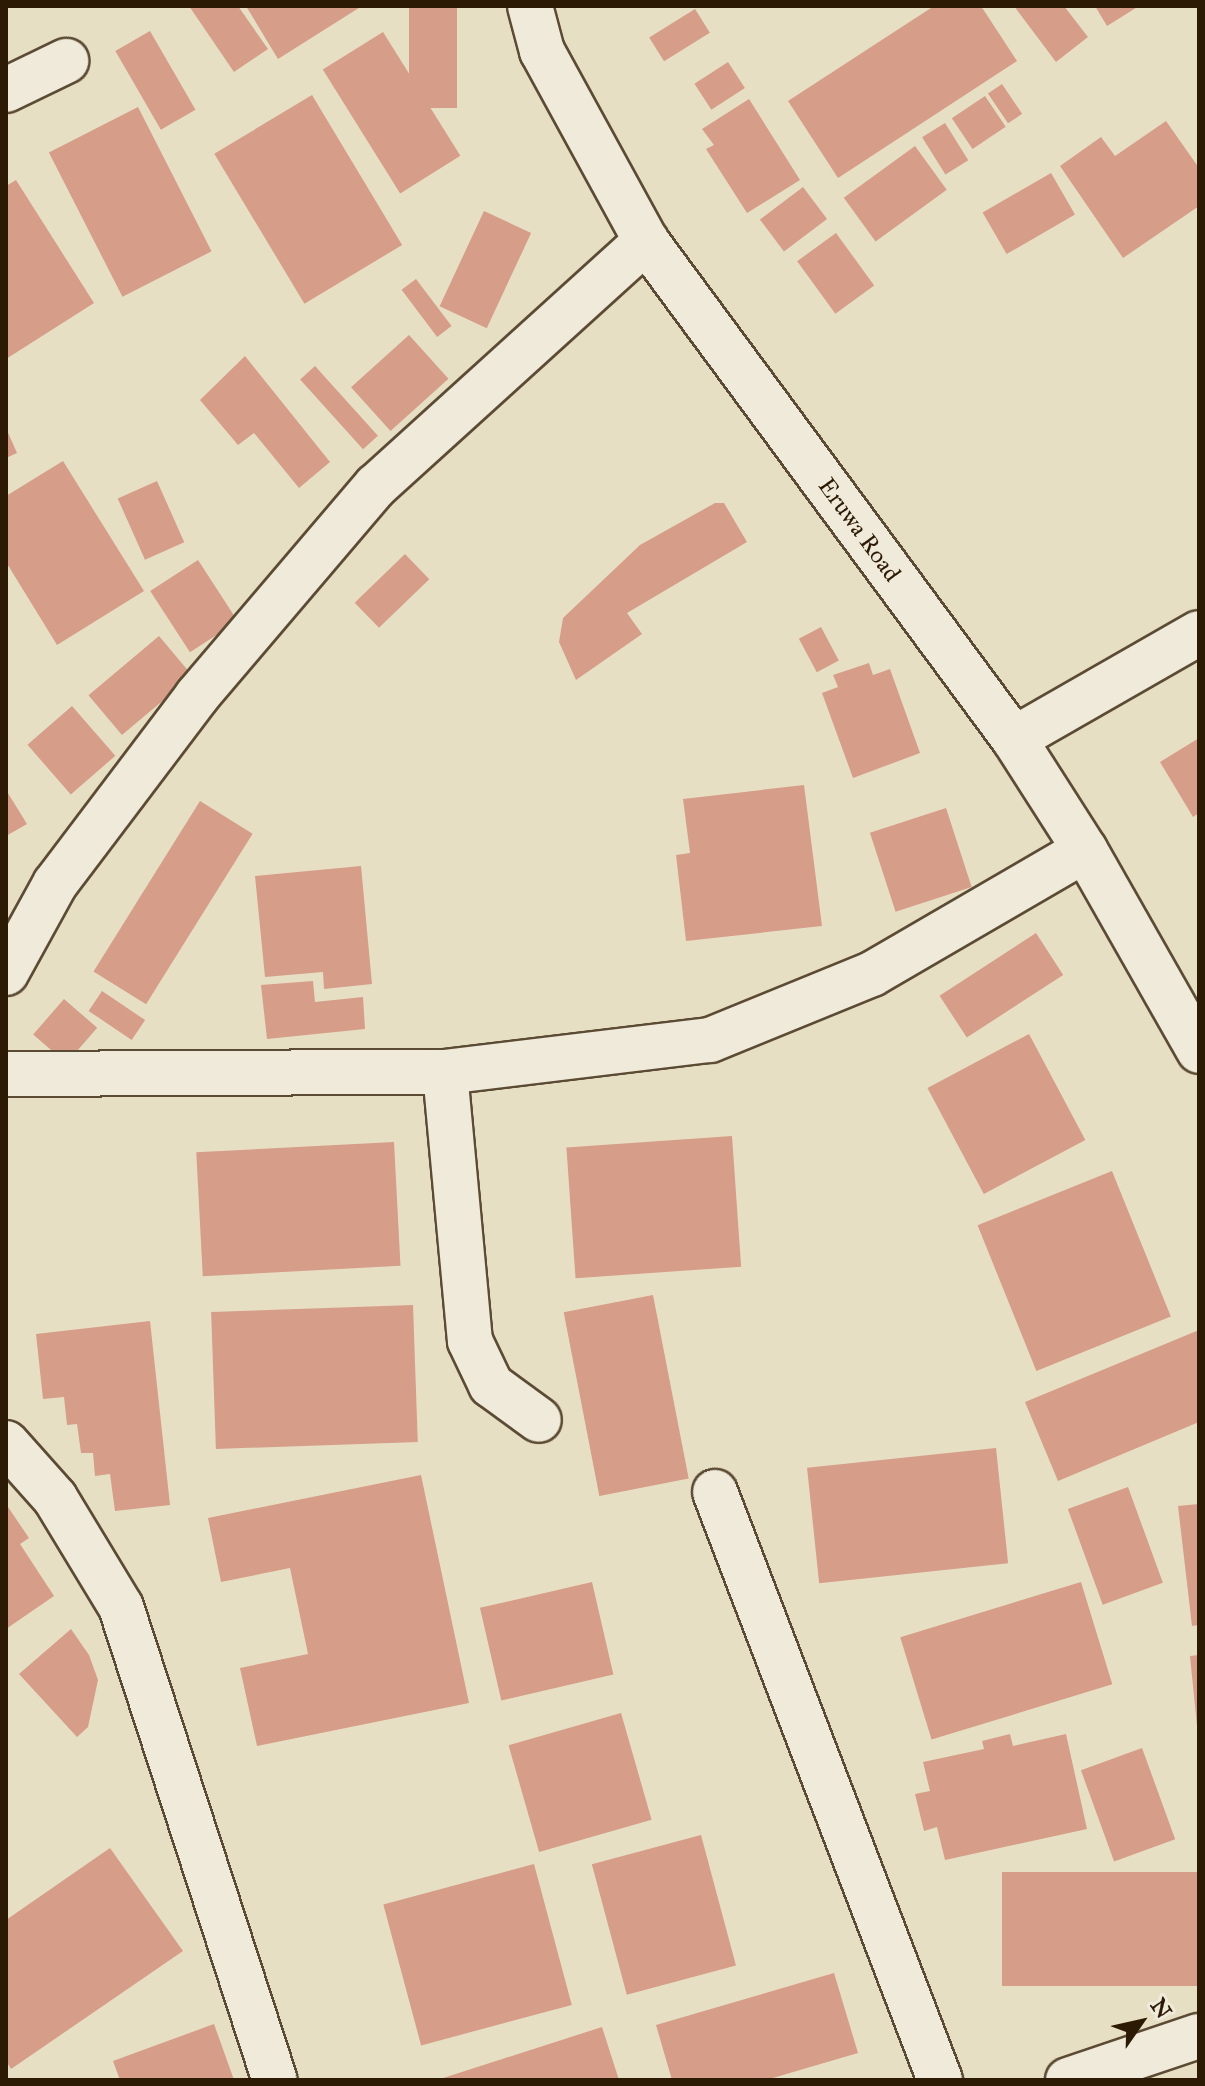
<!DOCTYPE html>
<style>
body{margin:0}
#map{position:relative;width:1205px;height:2086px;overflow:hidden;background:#e7dfc4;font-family:"IM FELL Great Primer",serif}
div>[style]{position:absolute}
.building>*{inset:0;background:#d69d88;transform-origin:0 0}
.roads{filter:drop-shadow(2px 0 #5c4b34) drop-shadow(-2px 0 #5c4b34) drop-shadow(0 2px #5c4b34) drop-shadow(0 -2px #5c4b34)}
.street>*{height:44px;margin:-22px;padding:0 22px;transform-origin:22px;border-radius:22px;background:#efead9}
.secondary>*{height:44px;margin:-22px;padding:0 22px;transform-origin:22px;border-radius:22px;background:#efead9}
span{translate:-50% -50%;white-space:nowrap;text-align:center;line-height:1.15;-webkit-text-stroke:6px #efead9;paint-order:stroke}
.street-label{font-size:24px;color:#2d1a04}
.frame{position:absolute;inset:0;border:8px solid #2d1a04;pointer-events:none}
.north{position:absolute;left:1101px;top:1982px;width:80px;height:80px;-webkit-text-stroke:6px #efead9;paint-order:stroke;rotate:56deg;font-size:22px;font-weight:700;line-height:32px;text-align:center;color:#2d1a04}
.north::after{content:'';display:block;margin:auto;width:28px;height:36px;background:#2d1a04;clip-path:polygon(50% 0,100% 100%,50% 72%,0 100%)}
</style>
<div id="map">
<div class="building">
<i style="clip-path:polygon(189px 6px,238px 6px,268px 49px,234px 72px)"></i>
<i style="clip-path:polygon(246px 6px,362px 6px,278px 59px)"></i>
<i style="left:409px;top:6px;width:48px;height:102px"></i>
<i style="clip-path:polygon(934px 6px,981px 6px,1017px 61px,838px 178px,788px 101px)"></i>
<i style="clip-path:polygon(1014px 6px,1064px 6px,1088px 37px,1056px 62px)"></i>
<i style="clip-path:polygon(1095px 6px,1139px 6px,1107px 26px)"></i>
<i style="left:695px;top:9px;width:28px;height:54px;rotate:58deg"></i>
<i style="left:150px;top:31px;width:91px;height:40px;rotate:60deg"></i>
<i style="left:383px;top:32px;width:146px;height:71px;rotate:58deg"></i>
<i style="left:728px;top:62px;width:31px;height:40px;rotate:57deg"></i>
<i style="left:1002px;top:84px;width:36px;height:17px;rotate:56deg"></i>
<i style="left:312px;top:95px;width:175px;height:114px;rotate:59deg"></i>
<i style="left:985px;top:96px;width:37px;height:40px;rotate:56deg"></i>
<i style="clip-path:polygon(749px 99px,800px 180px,747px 213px,706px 149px,714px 145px,702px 129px)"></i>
<i style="left:138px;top:107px;width:162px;height:100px;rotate:63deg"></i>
<i style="clip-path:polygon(1166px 121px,1199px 168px,1199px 206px,1123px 258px,1060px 166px,1101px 137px,1115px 156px)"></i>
<i style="left:945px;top:123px;width:44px;height:27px;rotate:58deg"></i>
<i style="left:915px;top:146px;width:54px;height:88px;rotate:54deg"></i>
<i style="left:1051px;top:173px;width:48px;height:79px;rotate:60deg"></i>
<i style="clip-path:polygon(16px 180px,94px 303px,6px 359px,6px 186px)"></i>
<i style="left:803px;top:187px;width:40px;height:54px;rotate:53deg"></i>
<i style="left:484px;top:211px;width:52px;height:105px;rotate:25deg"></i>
<i style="left:836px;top:233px;width:65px;height:48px;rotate:54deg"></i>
<i style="left:416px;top:279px;width:59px;height:18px;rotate:53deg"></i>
<i style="left:409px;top:335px;width:59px;height:78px;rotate:48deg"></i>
<i style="clip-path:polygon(245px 356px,330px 462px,299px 488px,254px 433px,238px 445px,200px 400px)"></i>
<i style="left:315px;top:366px;width:94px;height:20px;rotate:48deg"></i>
<i style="clip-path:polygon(6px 428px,17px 453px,6px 458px)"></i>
<i style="clip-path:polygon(63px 461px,144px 591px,57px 645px,6px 562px,6px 496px)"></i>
<i style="left:157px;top:481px;width:67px;height:43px;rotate:66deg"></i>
<i style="clip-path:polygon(715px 503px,724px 503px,747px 542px,627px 613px,642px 634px,576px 680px,559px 642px,563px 618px,640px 545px)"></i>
<i style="left:405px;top:554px;width:35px;height:70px;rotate:46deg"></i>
<i style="left:198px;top:560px;width:73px;height:57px;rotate:57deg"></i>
<i style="left:821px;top:627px;width:38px;height:25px;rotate:62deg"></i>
<i style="left:159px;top:636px;width:52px;height:92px;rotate:50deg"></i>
<i style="clip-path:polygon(869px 663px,873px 675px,890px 669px,920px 753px,853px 778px,822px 693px,838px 687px,833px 675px)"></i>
<i style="left:72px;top:706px;width:66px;height:59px;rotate:49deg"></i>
<i style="clip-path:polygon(1199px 738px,1199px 813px,1193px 817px,1160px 762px)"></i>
<i style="clip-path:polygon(804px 785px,822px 926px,686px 941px,676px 855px,690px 853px,683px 799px)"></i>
<i style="clip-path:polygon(6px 790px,27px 824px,6px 836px)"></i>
<i style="left:200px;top:801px;width:62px;height:201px;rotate:32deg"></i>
<i style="left:946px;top:808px;width:83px;height:80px;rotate:72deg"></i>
<i style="clip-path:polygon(361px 866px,372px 984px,324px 989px,323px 972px,265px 977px,255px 876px)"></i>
<i style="left:1036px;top:933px;width:50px;height:115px;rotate:57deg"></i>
<i style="clip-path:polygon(313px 981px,315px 1002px,363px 997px,365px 1029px,267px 1039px,261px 985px)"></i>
<i style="left:102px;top:991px;width:52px;height:24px;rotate:34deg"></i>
<i style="left:64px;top:999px;width:44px;height:47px;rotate:41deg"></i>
<i style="left:1029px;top:1034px;width:120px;height:115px;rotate:62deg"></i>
<i style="left:732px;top:1136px;width:131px;height:166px;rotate:86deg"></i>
<i style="left:394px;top:1142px;width:124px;height:198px;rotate:87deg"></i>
<i style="left:1112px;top:1171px;width:157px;height:145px;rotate:68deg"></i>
<i style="left:653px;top:1295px;width:187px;height:91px;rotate:79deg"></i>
<i style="left:413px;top:1305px;width:137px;height:202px;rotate:88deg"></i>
<i style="clip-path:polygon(150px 1321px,170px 1505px,115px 1511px,110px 1474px,95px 1476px,93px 1453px,81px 1453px,77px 1424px,67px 1425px,64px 1397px,43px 1399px,36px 1334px)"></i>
<i style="clip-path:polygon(1199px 1330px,1199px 1422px,1058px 1481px,1025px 1402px)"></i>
<i style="left:996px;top:1448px;width:116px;height:190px;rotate:84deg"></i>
<i style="clip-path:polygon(421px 1475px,469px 1703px,257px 1746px,240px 1668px,308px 1654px,290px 1568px,221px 1582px,208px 1518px)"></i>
<i style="left:1128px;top:1487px;width:102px;height:64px;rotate:70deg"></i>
<i style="clip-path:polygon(6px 1504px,29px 1538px,20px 1544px,54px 1596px,6px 1629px)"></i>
<i style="clip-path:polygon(1199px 1504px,1199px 1625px,1192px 1626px,1178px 1506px)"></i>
<i style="left:592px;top:1582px;width:95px;height:115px;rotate:77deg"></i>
<i style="left:1081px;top:1582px;width:107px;height:189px;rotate:73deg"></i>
<i style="clip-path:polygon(71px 1629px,89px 1655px,98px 1680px,88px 1727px,77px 1737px,19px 1674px)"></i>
<i style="clip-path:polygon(1199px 1655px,1199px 1726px,1197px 1726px,1190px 1656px)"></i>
<i style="left:621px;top:1713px;width:111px;height:117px;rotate:74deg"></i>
<i style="clip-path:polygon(1010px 1734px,1013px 1746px,1066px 1734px,1087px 1829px,945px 1860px,937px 1827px,924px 1831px,915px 1794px,930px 1791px,923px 1762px,984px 1749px,982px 1741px)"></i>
<i style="left:1142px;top:1748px;width:97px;height:65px;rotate:70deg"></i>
<i style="left:701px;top:1835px;width:135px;height:113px;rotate:75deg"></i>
<i style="clip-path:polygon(110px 1848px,183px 1951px,11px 2069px,6px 2061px,6px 1920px)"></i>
<i style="left:534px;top:1864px;width:146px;height:156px;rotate:75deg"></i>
<i style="left:1199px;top:1872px;width:114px;height:197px;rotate:90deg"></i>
<i style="clip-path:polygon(834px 1973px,858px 2053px,766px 2080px,672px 2080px,656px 2025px)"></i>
<i style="clip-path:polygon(214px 2024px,234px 2080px,120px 2080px,113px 2061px)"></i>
<i style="clip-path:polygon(602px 2027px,619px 2080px,440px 2080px,440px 2079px)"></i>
</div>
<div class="roads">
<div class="street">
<i style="left:6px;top:90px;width:67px;rotate:-25.8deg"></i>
<i style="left:1014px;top:739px;width:213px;rotate:-29.8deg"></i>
<i style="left:6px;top:973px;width:102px;rotate:-61.2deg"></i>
<i style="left:55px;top:884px;width:236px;rotate:-52.9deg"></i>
<i style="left:197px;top:696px;width:276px;rotate:-49.6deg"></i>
<i style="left:376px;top:486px;width:365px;rotate:-42.2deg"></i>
<i style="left:445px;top:1072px;width:270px;rotate:84.7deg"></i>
<i style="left:470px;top:1341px;width:49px;rotate:64.5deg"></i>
<i style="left:491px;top:1385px;width:59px;rotate:36.1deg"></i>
<i style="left:6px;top:1074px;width:439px;rotate:-0.3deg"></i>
<i style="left:445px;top:1072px;width:267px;rotate:-6.9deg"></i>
<i style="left:710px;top:1040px;width:175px;rotate:-22.2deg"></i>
<i style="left:872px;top:974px;width:246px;rotate:-30.2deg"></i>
<i style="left:6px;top:1443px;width:74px;rotate:48.3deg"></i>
<i style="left:55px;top:1498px;width:127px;rotate:58.8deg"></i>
<i style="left:121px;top:1607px;width:497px;rotate:72deg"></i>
<i style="left:715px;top:1492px;width:630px;rotate:69.06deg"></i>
<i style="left:1068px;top:2080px;width:138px;rotate:-18.6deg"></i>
</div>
<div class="secondary">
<i style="left:530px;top:6px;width:47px;rotate:75.1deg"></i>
<i style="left:542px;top:51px;width:217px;rotate:61.3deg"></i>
<i style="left:646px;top:241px;width:619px;rotate:53.54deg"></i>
<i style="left:1014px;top:739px;width:132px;rotate:57.4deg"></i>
<i style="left:1085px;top:850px;width:231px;rotate:60.4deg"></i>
</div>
</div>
<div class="street-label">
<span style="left:859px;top:530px;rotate:54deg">Eruwa Road</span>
</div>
<div class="frame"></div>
<div class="north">N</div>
</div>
